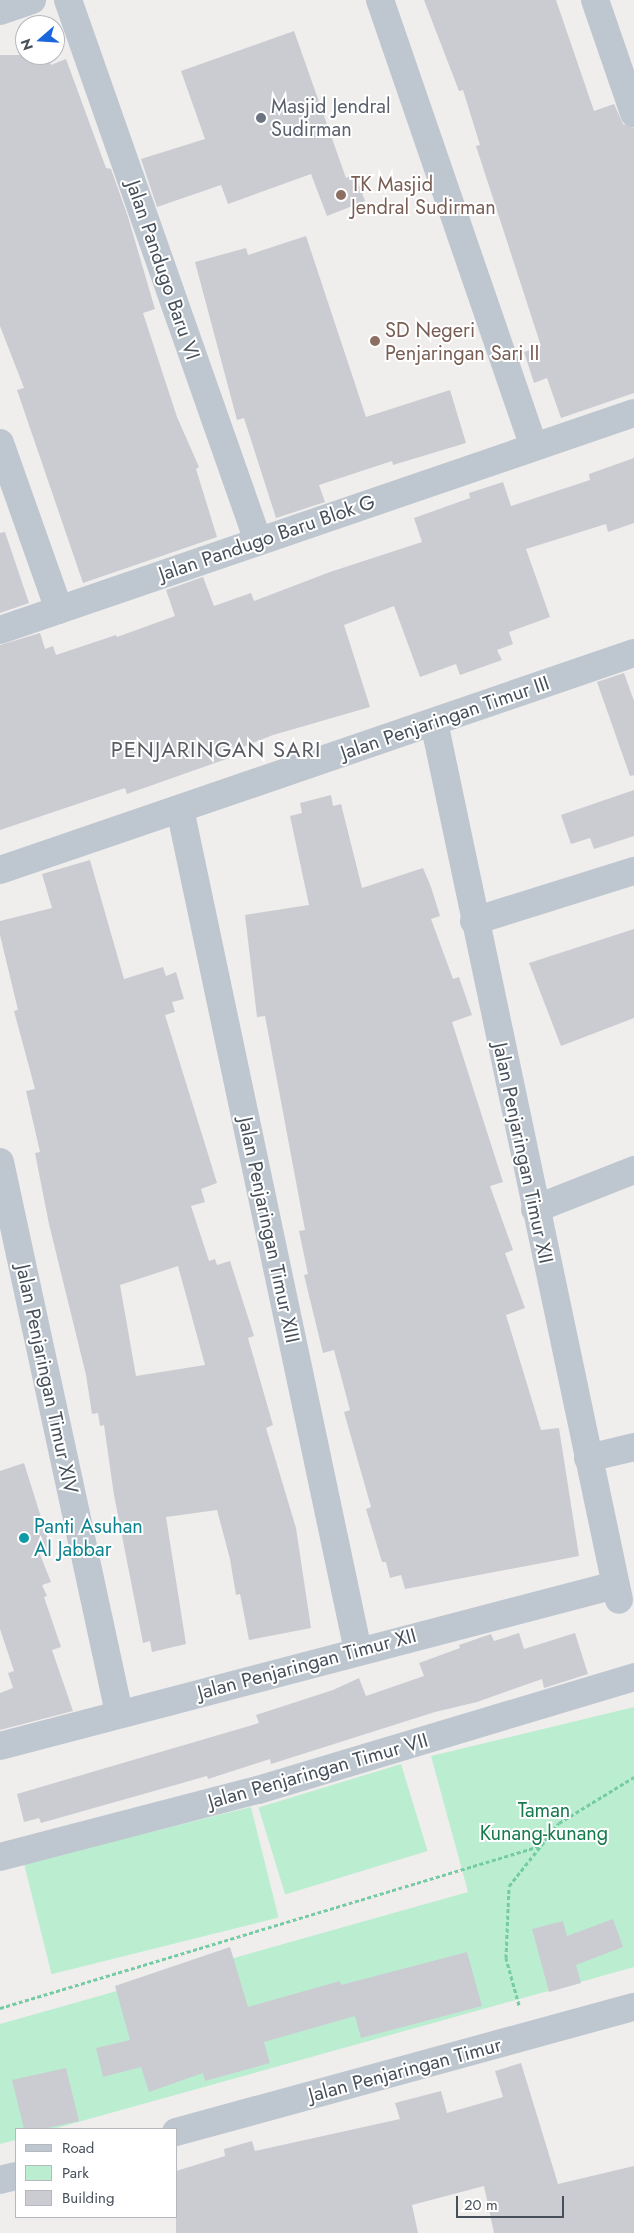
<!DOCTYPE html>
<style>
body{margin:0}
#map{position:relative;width:634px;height:2233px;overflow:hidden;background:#f0eded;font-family:Jost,sans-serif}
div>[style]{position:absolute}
.green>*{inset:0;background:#bbeed1;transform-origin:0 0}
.building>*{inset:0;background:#caccd2}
.path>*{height:3px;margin-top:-1.5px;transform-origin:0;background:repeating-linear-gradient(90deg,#74cba4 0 4px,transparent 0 6.5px)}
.minor>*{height:28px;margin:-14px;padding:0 14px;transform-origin:14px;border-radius:14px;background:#bec7cf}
.dots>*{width:14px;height:14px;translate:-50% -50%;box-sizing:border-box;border:2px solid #fff;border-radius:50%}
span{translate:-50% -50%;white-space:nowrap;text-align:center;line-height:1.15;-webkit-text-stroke:4px #fff;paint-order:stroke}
.worship-label{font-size:20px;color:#5b616d}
.left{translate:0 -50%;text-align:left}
.education-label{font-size:20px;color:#785e54}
.street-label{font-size:20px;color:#464f5a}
.culture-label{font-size:20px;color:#0d838f}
.park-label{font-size:20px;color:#177a4d}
.quarter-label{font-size:22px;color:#5a5d62;letter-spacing:1px}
.legend{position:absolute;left:15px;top:2128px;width:162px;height:90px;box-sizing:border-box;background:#fff;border:1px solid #b5b9bd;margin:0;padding:6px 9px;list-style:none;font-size:15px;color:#464f5a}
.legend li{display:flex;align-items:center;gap:10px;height:25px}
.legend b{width:25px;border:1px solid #b5b9bd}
.north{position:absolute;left:15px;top:15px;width:50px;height:50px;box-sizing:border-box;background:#fff;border:1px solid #b5b9bd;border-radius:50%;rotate:251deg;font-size:14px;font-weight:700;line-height:20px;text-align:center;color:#464f5a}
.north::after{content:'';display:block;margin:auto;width:18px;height:22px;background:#1b66dc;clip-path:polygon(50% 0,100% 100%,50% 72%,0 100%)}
.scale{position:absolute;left:456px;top:2196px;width:108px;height:22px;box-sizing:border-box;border:2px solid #464f5a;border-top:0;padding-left:6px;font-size:15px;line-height:18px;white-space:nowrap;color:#464f5a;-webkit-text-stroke:4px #fff;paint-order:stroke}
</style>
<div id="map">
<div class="green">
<i style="clip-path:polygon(634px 1707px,634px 1967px,53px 2129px,16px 2129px,16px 2140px,0 2144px,0 2024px,468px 1892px,431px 1756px)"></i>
<i style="left:401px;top:1764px;width:91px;height:149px;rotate:73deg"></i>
<i style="left:251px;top:1807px;width:114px;height:234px;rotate:76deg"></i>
</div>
<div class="building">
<i style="clip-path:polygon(424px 0,556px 0,594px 111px,614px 104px,623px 124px,634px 128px,634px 393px,561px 418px,547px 378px,534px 383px,524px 352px,541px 346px,476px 146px,480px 145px,463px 90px,459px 91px)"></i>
<i style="clip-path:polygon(294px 31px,346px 178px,355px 174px,365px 201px,327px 216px,311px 174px,228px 204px,221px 185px,157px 207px,141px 159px,205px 139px,181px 71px)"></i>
<i style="clip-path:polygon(0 55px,47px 55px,51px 65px,66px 59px,106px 168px,111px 169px,128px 217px,155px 309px,143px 313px,177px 417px,199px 467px,196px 469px,217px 537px,83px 583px,17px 390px,24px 388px,0 326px)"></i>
<i style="clip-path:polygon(306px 236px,366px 417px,450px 390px,466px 443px,393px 465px,392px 461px,319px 485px,325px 502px,276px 518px,244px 418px,237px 420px,195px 262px,246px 248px,248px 255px)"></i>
<i style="clip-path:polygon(634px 458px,634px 523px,608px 532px,606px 524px,526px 549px,550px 617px,509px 632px,513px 644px,497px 650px,502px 660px,460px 675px,456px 664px,420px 677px,394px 606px,344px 625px,370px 707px,273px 735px,230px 752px,232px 757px,127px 794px,125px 788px,0 830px,0 645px,40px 633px,45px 649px,53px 646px,56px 655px,116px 635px,117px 637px,175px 616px,166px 590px,203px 577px,214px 606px,251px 593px,254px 601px,330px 572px,422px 542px,414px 518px,470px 498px,469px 493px,503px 482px,511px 506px,590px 480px,589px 474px)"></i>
<i style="clip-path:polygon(5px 532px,29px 603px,0 613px,0 533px)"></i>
<i style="clip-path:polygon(624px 673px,634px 701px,634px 775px,630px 776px,597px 682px)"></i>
<i style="clip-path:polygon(634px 790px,634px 836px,594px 849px,590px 838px,571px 844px,561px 815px)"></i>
<i style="clip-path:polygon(331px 795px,333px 806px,341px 804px,362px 888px,423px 868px,431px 887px,440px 916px,431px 919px,453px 979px,459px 977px,472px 1015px,452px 1022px,503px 1182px,490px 1186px,513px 1250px,505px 1253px,525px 1308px,506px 1315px,541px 1430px,559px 1428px,579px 1556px,405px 1589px,401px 1575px,390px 1578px,386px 1562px,382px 1562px,366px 1509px,371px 1507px,344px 1412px,350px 1410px,334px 1350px,323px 1353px,304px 1275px,308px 1274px,299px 1231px,305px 1230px,265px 1016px,257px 1017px,245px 915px,309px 905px,290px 816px,302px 813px,300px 803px)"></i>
<i style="clip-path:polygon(evenodd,90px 860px,124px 979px,163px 967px,166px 976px,176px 972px,184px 999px,172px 1002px,175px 1012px,165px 1015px,217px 1183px,201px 1189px,205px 1202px,191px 1206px,209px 1261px,215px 1259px,217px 1265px,230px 1261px,254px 1336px,248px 1338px,273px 1425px,266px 1428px,296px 1528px,311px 1628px,249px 1640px,240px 1594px,236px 1595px,230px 1559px,217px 1510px,166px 1517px,186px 1644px,152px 1652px,150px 1641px,143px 1643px,114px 1495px,104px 1425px,100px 1426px,98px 1413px,92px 1414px,86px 1375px,49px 1224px,35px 1153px,40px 1152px,26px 1091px,35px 1089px,14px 1011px,18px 1010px,0 935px,0 921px,52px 908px,42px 874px,90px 860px,178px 1266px,205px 1365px,136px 1376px,120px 1285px,178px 1266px)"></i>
<i style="clip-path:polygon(634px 929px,634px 1018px,561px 1046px,529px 963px)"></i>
<i style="clip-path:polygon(24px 1463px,51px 1549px,39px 1552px,51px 1582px,42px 1585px,47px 1596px,44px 1597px,61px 1647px,52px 1650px,73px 1711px,0 1730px,0 1693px,13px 1688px,8px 1673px,14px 1671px,0 1629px,0 1471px)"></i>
<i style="clip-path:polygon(519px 1633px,524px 1649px,575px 1633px,588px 1674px,544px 1688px,542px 1679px,477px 1702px,435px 1712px,271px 1764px,270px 1759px,208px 1779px,207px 1776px,41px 1823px,39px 1818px,24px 1822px,17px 1794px,259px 1723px,256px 1715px,333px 1690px,359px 1678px,366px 1696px,424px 1676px,419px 1663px,460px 1648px,459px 1645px,491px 1634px,494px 1641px)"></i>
<i style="clip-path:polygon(613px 1919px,623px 1947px,576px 1965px,581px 1983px,549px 1992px,532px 1929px,563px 1921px,567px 1936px)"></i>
<i style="clip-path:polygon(230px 1947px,248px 2007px,340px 1981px,341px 1985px,467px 1952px,482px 2006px,361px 2038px,355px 2016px,264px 2042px,270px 2063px,205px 2081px,203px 2073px,149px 2092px,141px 2067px,103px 2077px,96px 2048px,130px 2040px,115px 1986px)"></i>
<i style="clip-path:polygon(521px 2063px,558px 2184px,634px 2166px,634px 2233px,494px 2233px,484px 2186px,412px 2205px,418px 2233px,176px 2233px,176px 2171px,225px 2156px,224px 2149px,252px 2141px,255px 2151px,400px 2119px,395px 2103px,441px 2091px,447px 2113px,503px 2097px,495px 2071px)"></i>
<i style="clip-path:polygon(66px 2068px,79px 2121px,43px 2129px,24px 2129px,12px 2080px)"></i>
</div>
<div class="path">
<i style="left:519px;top:2005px;width:49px;rotate:-105.5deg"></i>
<i style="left:506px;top:1958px;width:72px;rotate:-87.6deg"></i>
<i style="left:509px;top:1886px;width:80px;rotate:-51.6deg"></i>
<i style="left:559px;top:1823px;width:88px;rotate:-31.5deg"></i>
<i style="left:0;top:2008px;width:564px;rotate:-16.7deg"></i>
</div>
<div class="minor">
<i style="left:68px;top:0;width:573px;rotate:70.65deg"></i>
<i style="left:380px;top:0;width:472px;rotate:71deg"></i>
<i style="left:595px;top:0;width:120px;rotate:71deg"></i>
<i style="left:0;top:11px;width:34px;rotate:-19deg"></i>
<i style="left:0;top:443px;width:177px;rotate:70.5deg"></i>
<i style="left:0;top:630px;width:670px;rotate:-18.89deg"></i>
<i style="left:434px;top:722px;width:897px;rotate:78.1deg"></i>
<i style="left:180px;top:809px;width:861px;rotate:78.06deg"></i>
<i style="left:0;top:870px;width:670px;rotate:-18.89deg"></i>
<i style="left:474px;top:921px;width:168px;rotate:-17.4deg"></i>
<i style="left:0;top:1162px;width:564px;rotate:77.81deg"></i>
<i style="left:535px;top:1209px;width:106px;rotate:-21.5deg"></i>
<i style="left:588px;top:1458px;width:47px;rotate:-13.4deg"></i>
<i style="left:0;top:1746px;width:636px;rotate:-14.67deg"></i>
<i style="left:0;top:1857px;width:267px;rotate:-14.6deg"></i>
<i style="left:258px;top:1790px;width:393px;rotate:-16.7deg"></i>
<i style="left:176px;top:2132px;width:475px;rotate:-15.3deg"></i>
<i style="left:0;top:2180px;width:16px;rotate:-14deg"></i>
</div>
<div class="dots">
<i style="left:261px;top:118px;background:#6b7280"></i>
<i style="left:341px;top:195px;background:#8d6e63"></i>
<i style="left:375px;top:341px;background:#8d6e63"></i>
<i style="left:24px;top:1538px;background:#0f9aa8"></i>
</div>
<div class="worship-label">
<span class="left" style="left:271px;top:118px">Masjid Jendral<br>Sudirman</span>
</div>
<div class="education-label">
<span class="left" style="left:351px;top:196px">TK Masjid<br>Jendral Sudirman</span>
<span class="left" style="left:385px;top:342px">SD Negeri<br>Penjaringan Sari II</span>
</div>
<div class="street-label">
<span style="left:163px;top:270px;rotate:71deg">Jalan Pandugo Baru VI</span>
<span style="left:267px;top:538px;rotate:-19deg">Jalan Pandugo Baru Blok G</span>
<span style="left:445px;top:718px;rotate:-19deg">Jalan Penjaringan Timur III</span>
<span style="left:523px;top:1153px;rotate:78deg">Jalan Penjaringan Timur XII</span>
<span style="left:269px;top:1230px;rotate:78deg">Jalan Penjaringan Timur XIII</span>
<span style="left:47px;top:1379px;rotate:78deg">Jalan Penjaringan Timur XIV</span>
<span style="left:307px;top:1664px;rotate:-15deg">Jalan Penjaringan Timur XII</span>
<span style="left:318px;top:1771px;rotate:-16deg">Jalan Penjaringan Timur VII</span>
<span style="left:405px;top:2070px;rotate:-15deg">Jalan Penjaringan Timur</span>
</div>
<div class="culture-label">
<span class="left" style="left:34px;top:1538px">Panti Asuhan<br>Al Jabbar</span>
</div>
<div class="park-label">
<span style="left:544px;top:1822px">Taman<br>Kunang-kunang</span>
</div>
<div class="quarter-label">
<span style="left:216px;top:750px">PENJARINGAN SARI</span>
</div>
<ul class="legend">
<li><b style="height:6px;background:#bec7cf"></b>Road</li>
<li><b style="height:14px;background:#bbeed1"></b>Park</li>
<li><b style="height:14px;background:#caccd2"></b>Building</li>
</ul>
<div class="north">N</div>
<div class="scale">20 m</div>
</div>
